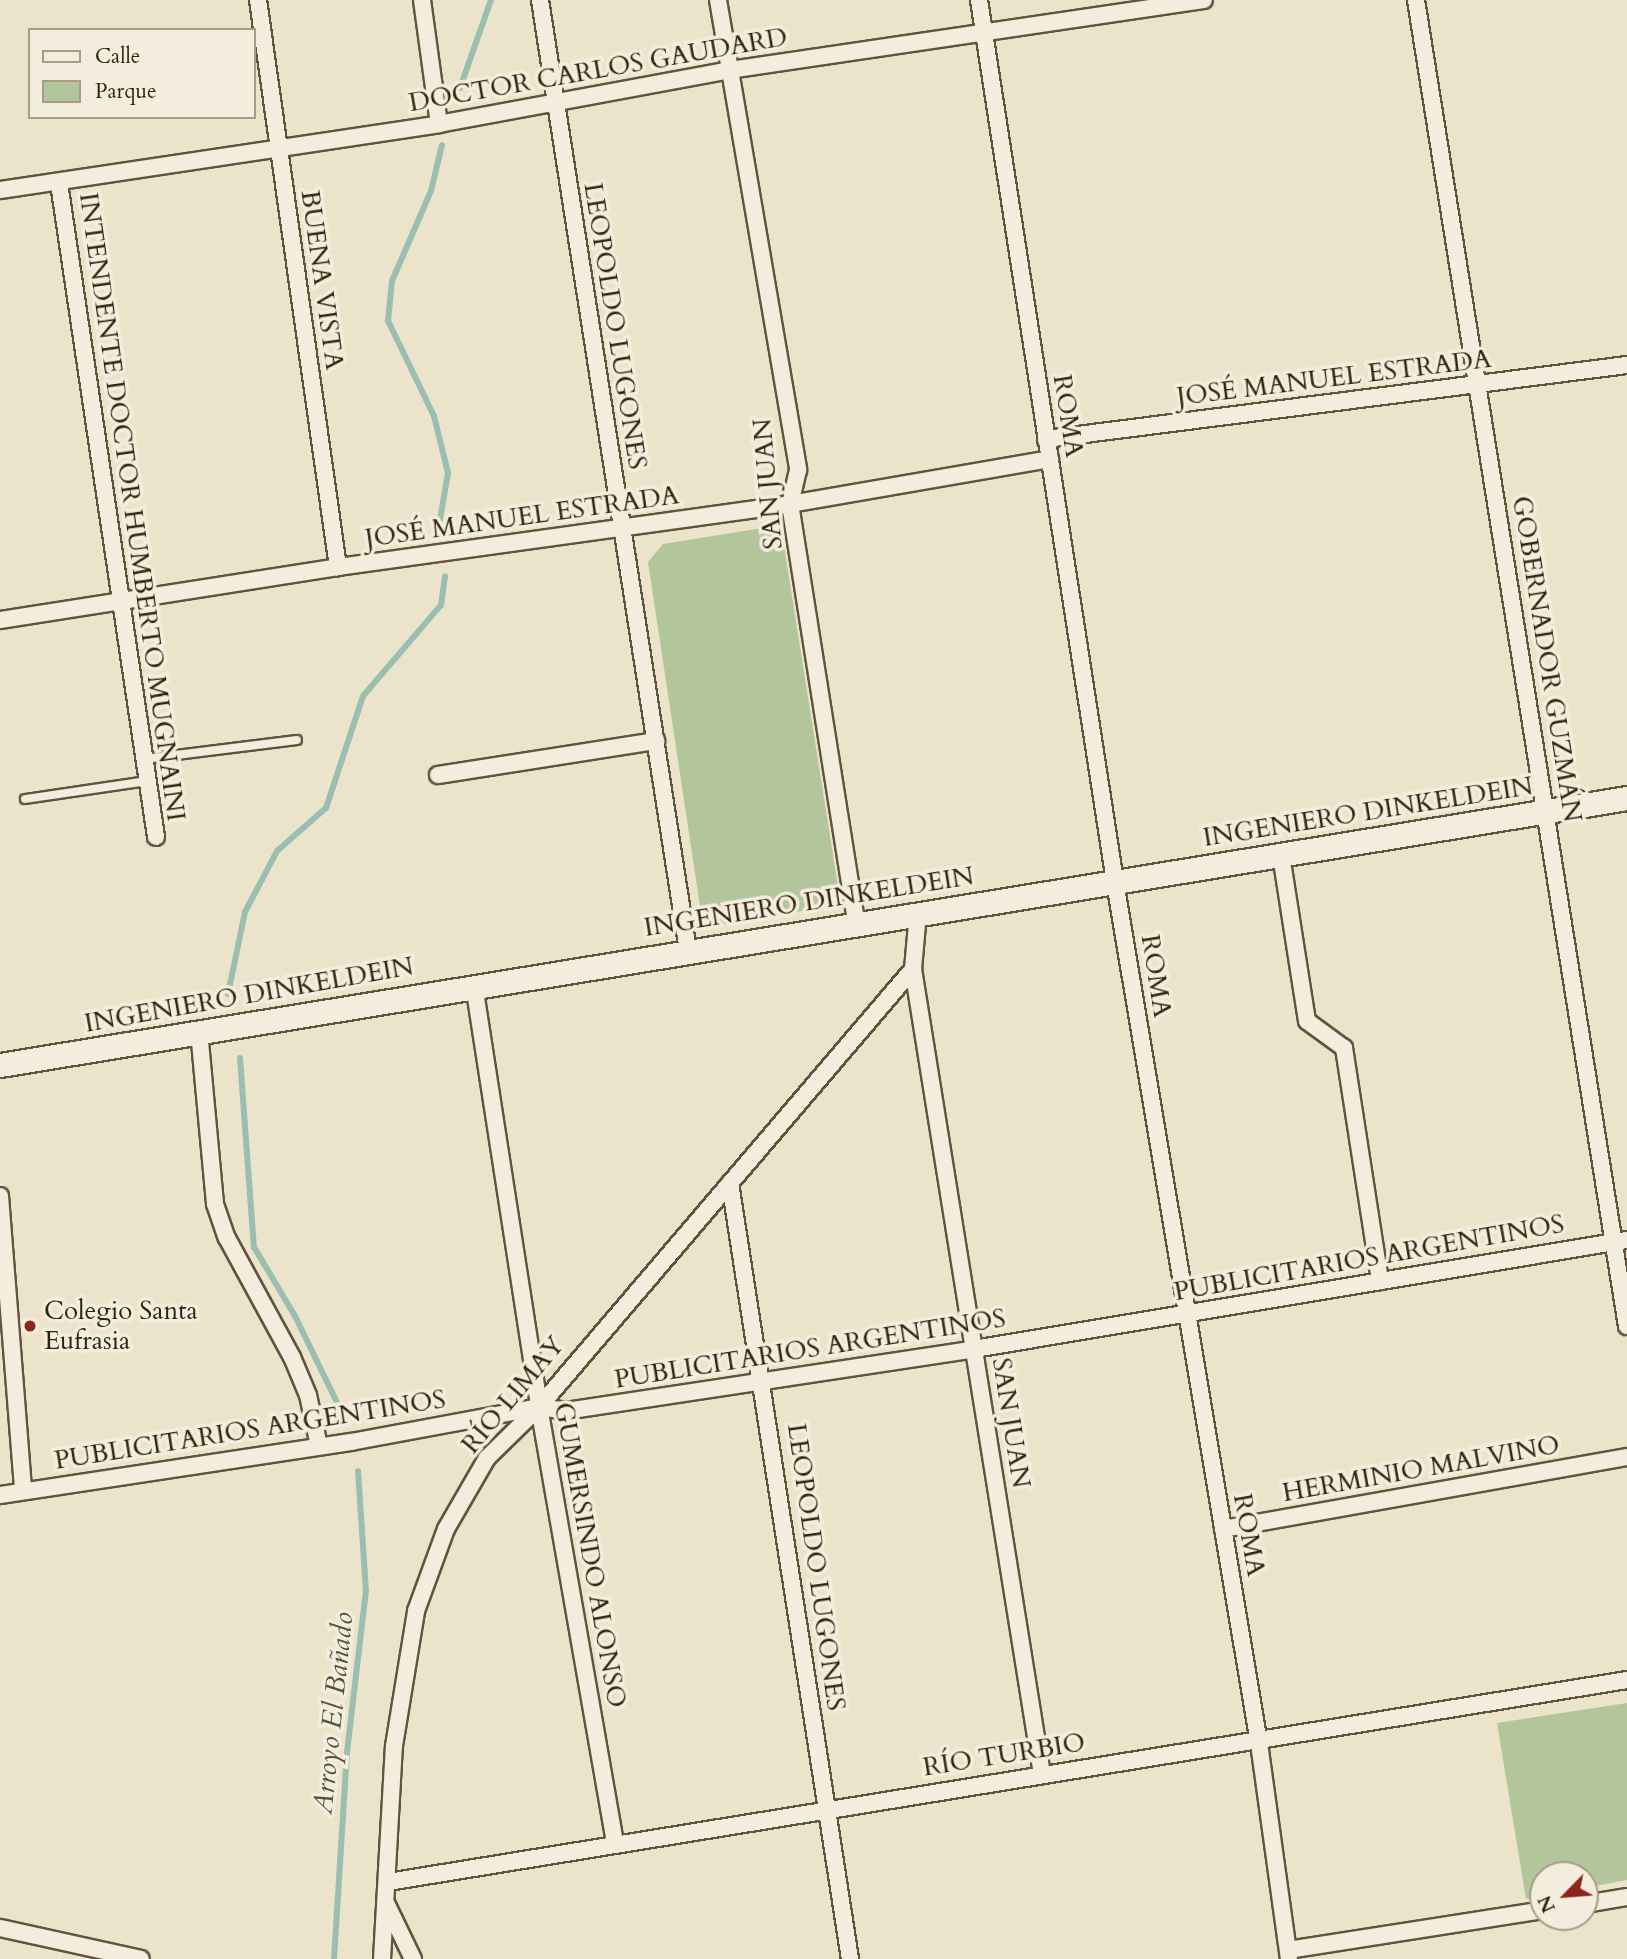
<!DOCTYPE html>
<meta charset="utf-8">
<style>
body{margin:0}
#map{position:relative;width:1627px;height:1959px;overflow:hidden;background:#ece4ca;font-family:Cardo,serif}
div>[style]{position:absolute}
.green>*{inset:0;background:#b3c59a}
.stream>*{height:6px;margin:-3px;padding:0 3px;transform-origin:3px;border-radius:3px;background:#9abfb0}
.roads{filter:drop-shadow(2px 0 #62533c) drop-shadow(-2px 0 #62533c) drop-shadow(0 2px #62533c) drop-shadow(0 -2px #62533c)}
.lane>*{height:8px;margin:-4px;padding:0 4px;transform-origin:4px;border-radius:4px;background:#f3eddd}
.street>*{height:16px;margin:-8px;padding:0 8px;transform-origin:8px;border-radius:8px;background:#f3eddd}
.secondary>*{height:23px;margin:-11.5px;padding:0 11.5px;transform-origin:11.5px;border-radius:11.5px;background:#f3eddd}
.dots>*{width:19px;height:19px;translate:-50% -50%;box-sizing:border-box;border:4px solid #f3eddd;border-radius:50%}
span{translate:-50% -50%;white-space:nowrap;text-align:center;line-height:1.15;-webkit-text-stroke:7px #f3eddd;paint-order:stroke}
.street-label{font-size:26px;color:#34230c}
.poi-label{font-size:26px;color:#34230c}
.left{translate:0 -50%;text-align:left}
.water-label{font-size:28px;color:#53523d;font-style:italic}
.legend{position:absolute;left:28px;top:28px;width:228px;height:91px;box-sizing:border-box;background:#f3eddd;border:2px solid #a79c89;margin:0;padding:9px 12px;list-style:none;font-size:21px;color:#34230c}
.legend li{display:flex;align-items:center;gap:14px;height:35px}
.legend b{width:35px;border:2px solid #a79c89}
.north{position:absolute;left:1529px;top:1861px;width:70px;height:70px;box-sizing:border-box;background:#f3eddd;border:2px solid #a79c89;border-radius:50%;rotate:245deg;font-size:19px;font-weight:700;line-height:28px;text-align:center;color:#34230c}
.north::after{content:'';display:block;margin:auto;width:24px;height:32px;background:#8f2418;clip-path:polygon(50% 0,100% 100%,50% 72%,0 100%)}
</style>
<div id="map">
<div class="green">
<i style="clip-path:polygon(769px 527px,784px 546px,840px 899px,827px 907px,716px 925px,701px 913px,648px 562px,663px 544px)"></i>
<i style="clip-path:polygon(1627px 1703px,1627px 1880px,1585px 1888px,1585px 1875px,1543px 1875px,1543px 1896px,1526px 1899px,1497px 1723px)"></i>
</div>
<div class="stream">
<i style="left:460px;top:88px;width:93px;rotate:-70.6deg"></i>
<i style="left:438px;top:531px;width:59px;rotate:-80.2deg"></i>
<i style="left:448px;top:473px;width:59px;rotate:-103.8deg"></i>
<i style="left:434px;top:416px;width:106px;rotate:-115.8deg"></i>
<i style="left:388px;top:321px;width:40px;rotate:-84.3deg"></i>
<i style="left:392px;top:281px;width:98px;rotate:-66.6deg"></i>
<i style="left:431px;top:191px;width:47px;rotate:-76.6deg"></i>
<i style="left:228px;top:994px;width:84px;rotate:-78.3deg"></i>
<i style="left:245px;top:912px;width:69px;rotate:-62.3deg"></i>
<i style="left:277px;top:851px;width:65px;rotate:-41.3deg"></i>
<i style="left:326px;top:808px;width:118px;rotate:-71.7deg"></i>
<i style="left:363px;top:696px;width:120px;rotate:-49.4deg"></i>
<i style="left:441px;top:605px;width:29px;rotate:-82deg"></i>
<i style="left:240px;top:1058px;width:190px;rotate:85.8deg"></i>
<i style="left:254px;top:1247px;width:80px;rotate:59.3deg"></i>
<i style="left:295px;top:1316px;width:114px;rotate:64.1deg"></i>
<i style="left:334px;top:1959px;width:207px;rotate:-86.4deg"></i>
<i style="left:347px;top:1752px;width:162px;rotate:-83.3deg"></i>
<i style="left:366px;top:1591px;width:120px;rotate:-93.8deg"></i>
</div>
<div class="roads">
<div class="lane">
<i style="left:144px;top:759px;width:154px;rotate:-7.1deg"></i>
<i style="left:25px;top:799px;width:123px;rotate:-8.4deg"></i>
</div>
<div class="street">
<i style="left:258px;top:0;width:573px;rotate:81.97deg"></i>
<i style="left:422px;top:0;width:125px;rotate:82.2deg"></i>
<i style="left:540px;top:0;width:961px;rotate:81.15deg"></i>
<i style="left:718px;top:0;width:477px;rotate:80.3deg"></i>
<i style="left:798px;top:470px;width:35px;rotate:103deg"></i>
<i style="left:790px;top:504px;width:424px;rotate:81deg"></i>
<i style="left:979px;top:0;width:892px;rotate:81.23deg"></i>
<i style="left:1115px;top:882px;width:873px;rotate:80.51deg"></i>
<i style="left:1259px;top:1743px;width:218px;rotate:82.1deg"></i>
<i style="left:1416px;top:0;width:1343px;rotate:80.96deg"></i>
<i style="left:59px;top:183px;width:661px;rotate:81.56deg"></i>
<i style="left:0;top:190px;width:444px;rotate:-8.5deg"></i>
<i style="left:439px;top:124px;width:296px;rotate:-10.5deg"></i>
<i style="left:730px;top:70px;width:479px;rotate:-8.4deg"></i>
<i style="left:1046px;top:439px;width:586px;rotate:-7.26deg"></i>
<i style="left:0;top:620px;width:342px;rotate:-8.9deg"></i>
<i style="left:338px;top:567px;width:456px;rotate:-7.9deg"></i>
<i style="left:790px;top:504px;width:264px;rotate:-9.8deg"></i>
<i style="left:438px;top:775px;width:221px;rotate:-8.9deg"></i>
<i style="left:1281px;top:855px;width:168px;rotate:81.1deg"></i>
<i style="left:1307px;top:1021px;width:46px;rotate:36.1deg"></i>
<i style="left:1344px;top:1048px;width:236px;rotate:81.2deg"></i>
<i style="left:918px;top:913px;width:56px;rotate:95.1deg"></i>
<i style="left:913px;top:969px;width:815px;rotate:80.9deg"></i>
<i style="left:474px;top:985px;width:427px;rotate:81.2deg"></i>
<i style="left:539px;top:1407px;width:443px;rotate:80.1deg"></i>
<i style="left:199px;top:1031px;width:174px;rotate:84.7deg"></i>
<i style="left:215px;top:1204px;width:36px;rotate:71deg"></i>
<i style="left:227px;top:1238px;width:136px;rotate:61.4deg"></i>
<i style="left:292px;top:1357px;width:41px;rotate:67.2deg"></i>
<i style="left:308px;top:1395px;width:52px;rotate:77.8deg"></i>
<i style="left:730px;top:1183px;width:785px;rotate:81.21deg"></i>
<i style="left:0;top:1196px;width:296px;rotate:85.5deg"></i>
<i style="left:0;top:1495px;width:355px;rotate:-8.6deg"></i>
<i style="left:351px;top:1442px;width:191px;rotate:-10.5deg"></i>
<i style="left:539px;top:1407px;width:27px;rotate:8deg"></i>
<i style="left:566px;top:1411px;width:413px;rotate:-8.6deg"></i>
<i style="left:974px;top:1349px;width:662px;rotate:-9.48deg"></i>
<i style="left:1223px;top:1529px;width:410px;rotate:-10.1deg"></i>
<i style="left:388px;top:1882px;width:1255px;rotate:-9.26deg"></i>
<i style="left:1585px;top:1904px;width:43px;rotate:-9.5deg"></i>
<i style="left:387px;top:1905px;width:60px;rotate:64.3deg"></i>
<i style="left:0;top:1928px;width:144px;rotate:12.4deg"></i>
<i style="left:1288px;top:1950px;width:258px;rotate:-8.9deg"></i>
<i style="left:382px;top:1959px;width:213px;rotate:-86.8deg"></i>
<i style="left:394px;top:1746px;width:137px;rotate:-80.7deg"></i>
<i style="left:416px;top:1611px;width:87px;rotate:-69.9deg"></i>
<i style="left:446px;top:1529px;width:82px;rotate:-60deg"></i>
<i style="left:487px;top:1458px;width:73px;rotate:-44.4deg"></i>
<i style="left:539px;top:1407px;width:576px;rotate:-49.51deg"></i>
</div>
<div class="secondary">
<i style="left:0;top:1065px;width:1649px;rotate:-9.32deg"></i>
</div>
</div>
<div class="dots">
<i style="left:30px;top:1326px;background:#8f2418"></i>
</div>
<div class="street-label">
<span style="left:598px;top:70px;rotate:-10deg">DOCTOR CARLOS GAUDARD</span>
<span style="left:322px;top:280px;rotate:82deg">BUENA VISTA</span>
<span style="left:615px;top:326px;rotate:81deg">LEOPOLDO LUGONES</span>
<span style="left:1334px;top:378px;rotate:-7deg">JOSÉ MANUEL ESTRADA</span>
<span style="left:1068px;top:416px;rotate:81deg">ROMA</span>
<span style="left:768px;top:484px;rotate:-95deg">SAN JUAN</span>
<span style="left:132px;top:507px;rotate:82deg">INTENDENTE DOCTOR HUMBERTO MUGNAINI</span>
<span style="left:522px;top:517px;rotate:-8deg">JOSÉ MANUEL ESTRADA</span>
<span style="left:1547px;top:659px;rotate:81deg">GOBERNADOR GUZMÁN</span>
<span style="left:1368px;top:812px;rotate:-9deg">INGENIERO DINKELDEIN</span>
<span style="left:809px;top:902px;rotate:-9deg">INGENIERO DINKELDEIN</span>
<span style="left:1156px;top:976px;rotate:81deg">ROMA</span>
<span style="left:249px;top:995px;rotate:-10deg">INGENIERO DINKELDEIN</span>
<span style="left:1369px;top:1258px;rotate:-10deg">PUBLICITARIOS ARGENTINOS</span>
<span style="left:810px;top:1349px;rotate:-9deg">PUBLICITARIOS ARGENTINOS</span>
<span style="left:513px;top:1395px;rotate:-50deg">RÍO LIMAY</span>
<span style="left:1011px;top:1423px;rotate:81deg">SAN JUAN</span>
<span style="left:250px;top:1430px;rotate:-9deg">PUBLICITARIOS ARGENTINOS</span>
<span style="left:1421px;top:1469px;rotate:-10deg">HERMINIO MALVINO</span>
<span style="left:1249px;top:1535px;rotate:80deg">ROMA</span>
<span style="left:590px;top:1555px;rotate:80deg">GUMERSINDO ALONSO</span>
<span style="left:816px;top:1567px;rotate:82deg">LEOPOLDO LUGONES</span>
<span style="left:1004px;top:1755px;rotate:-9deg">RÍO TURBIO</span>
</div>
<div class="poi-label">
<span class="left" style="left:44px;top:1326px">Colegio Santa<br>Eufrasia</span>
</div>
<div class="water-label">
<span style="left:333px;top:1713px;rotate:-84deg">Arroyo El Bañado</span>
</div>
<ul class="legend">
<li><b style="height:9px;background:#f3eddd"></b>Calle</li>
<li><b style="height:19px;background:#b3c59a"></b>Parque</li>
</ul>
<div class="north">N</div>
</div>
